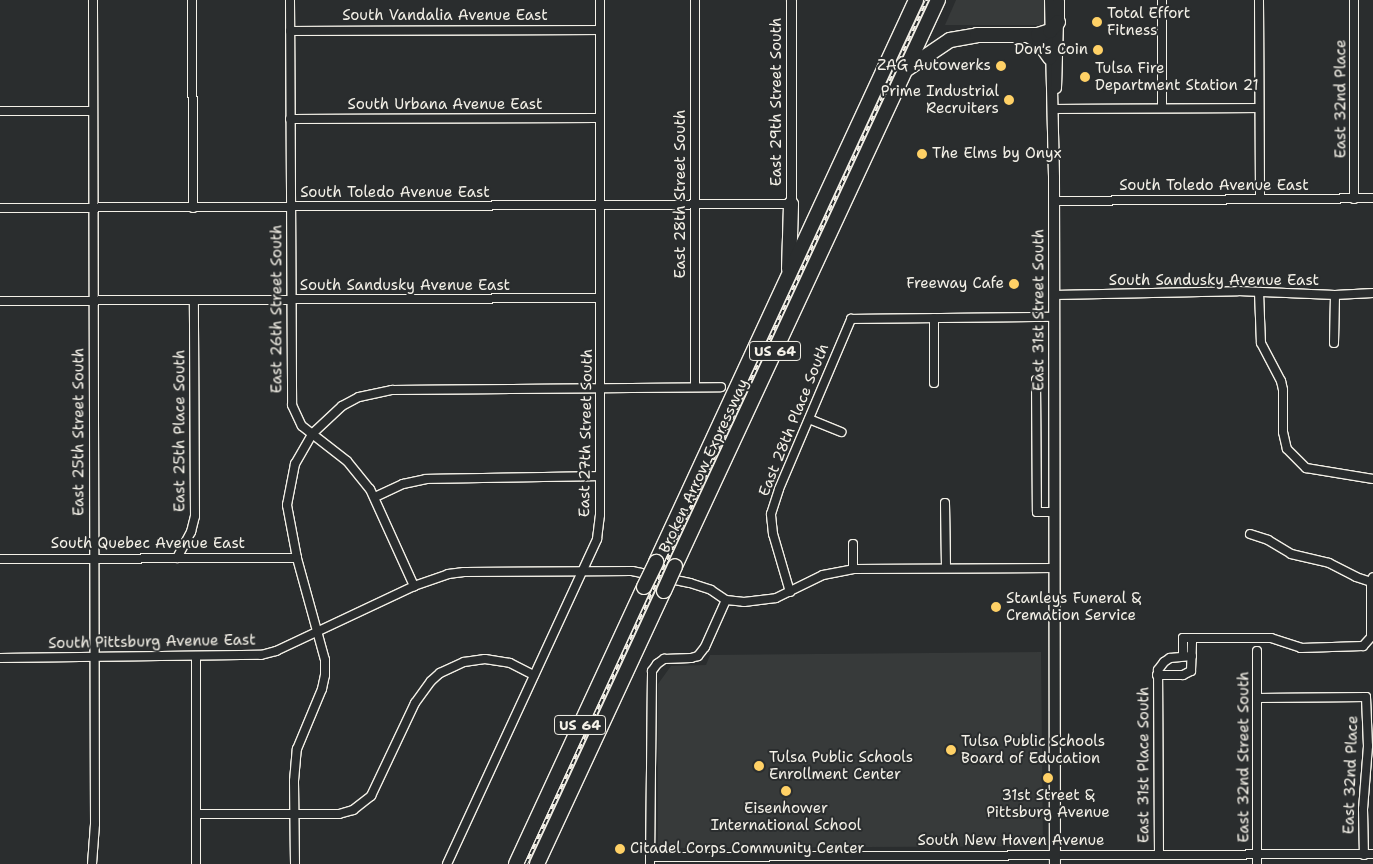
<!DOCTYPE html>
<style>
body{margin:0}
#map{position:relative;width:1373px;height:864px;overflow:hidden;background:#2a2d2e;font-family:"Shantell Sans",sans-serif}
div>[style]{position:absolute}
.built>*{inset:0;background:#373a3a}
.roads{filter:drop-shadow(1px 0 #f4f1e8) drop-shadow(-1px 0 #f4f1e8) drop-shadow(0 1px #f4f1e8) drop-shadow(0 -1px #f4f1e8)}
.minor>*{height:8px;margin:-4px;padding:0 4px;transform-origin:4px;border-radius:4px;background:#2a2d2e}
.tertiary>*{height:9px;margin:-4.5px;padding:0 4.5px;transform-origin:4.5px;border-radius:4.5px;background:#2a2d2e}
.secondary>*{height:10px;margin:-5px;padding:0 5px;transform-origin:5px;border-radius:5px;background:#2a2d2e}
.primary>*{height:11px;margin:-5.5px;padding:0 5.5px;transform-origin:5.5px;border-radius:5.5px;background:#2a2d2e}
.motorway>*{height:14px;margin:-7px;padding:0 7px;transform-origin:7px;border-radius:7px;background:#2a2d2e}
.rail>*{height:4px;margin-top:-2px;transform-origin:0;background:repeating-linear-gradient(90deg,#2a2d2e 0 5.5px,#f4f1e8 0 11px);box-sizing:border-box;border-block:1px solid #f4f1e8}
.bridges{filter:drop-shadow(1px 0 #f4f1e8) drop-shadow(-1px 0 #f4f1e8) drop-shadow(0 1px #f4f1e8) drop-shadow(0 -1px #f4f1e8)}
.motorway-bridge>*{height:14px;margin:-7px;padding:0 7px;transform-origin:7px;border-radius:7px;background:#2a2d2e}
.dots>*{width:14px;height:14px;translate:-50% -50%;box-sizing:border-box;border:2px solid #2a2d2e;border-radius:50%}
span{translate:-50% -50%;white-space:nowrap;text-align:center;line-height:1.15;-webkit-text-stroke:4px #2a2d2e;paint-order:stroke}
.shield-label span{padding:1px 4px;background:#2a2d2e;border:1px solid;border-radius:4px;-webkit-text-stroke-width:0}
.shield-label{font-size:14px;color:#f4f1e8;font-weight:700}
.poi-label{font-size:15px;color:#f4f1e8}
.left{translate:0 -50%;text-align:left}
.right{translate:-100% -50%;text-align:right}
.street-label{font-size:15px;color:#f4f1e8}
</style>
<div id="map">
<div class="built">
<i style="clip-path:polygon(956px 0,1045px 0,1046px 22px,1043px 25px,945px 25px)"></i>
<i style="clip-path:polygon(1041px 652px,1043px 846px,658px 848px,658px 684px,671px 666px,706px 665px,710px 655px)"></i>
</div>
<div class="roads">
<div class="minor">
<i style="left:192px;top:0;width:208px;rotate:89.7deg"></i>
<i style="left:290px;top:0;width:405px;rotate:89.7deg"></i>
<i style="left:292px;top:405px;width:23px;rotate:65deg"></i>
<i style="left:302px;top:426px;width:57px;rotate:37.9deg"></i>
<i style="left:347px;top:461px;width:36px;rotate:51deg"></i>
<i style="left:370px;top:489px;width:107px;rotate:65.6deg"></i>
<i style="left:695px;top:0;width:387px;rotate:90deg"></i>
<i style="left:1162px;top:0;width:107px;rotate:90deg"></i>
<i style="left:1259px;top:0;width:199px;rotate:89.7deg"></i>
<i style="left:290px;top:31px;width:310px;rotate:-0.2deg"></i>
<i style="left:1054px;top:109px;width:205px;rotate:-0.3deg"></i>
<i style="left:0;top:111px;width:93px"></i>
<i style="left:290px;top:119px;width:310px;rotate:-0.2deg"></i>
<i style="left:1354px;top:199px;width:199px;rotate:-90deg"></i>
<i style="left:1055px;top:201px;width:318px;rotate:-0.5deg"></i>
<i style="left:0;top:208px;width:791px;rotate:-0.29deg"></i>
<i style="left:1259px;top:292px;width:51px;rotate:87.8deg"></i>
<i style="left:1261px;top:343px;width:43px;rotate:62.2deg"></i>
<i style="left:1281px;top:381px;width:9px;rotate:77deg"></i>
<i style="left:1283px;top:390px;width:42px;rotate:90deg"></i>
<i style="left:1283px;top:432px;width:17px;rotate:77deg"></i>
<i style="left:1287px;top:449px;width:27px;rotate:45deg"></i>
<i style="left:1306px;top:468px;width:68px;rotate:9.3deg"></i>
<i style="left:1054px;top:295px;width:184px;rotate:-1.2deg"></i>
<i style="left:1238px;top:291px;width:97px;rotate:2.4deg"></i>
<i style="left:1335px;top:295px;width:38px;rotate:-3deg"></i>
<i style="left:0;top:301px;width:600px;rotate:-0.29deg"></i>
<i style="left:1334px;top:343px;width:48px;rotate:-88.8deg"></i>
<i style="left:1036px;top:380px;width:132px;rotate:89.6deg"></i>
<i style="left:1037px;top:512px;width:18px"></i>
<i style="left:934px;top:383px;width:65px;rotate:-90deg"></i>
<i style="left:809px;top:419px;width:35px;rotate:22deg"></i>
<i style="left:375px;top:497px;width:31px;rotate:-25deg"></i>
<i style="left:403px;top:484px;width:24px;rotate:-12deg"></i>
<i style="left:426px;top:479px;width:174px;rotate:-1deg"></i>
<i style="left:945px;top:503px;width:65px;rotate:89.1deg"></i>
<i style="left:1250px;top:534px;width:19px;rotate:18deg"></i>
<i style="left:1268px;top:540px;width:27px;rotate:31deg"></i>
<i style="left:1291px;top:554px;width:39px;rotate:13deg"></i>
<i style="left:1329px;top:563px;width:30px;rotate:27deg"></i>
<i style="left:1356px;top:577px;width:16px;rotate:18deg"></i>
<i style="left:853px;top:544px;width:25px;rotate:90deg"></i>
<i style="left:177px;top:558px;width:30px;rotate:-62deg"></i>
<i style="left:191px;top:532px;width:16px;rotate:-76deg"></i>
<i style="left:195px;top:516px;width:216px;rotate:-90.3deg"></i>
<i style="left:0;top:559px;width:297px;rotate:-0.2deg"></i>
<i style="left:790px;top:592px;width:60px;rotate:-106.3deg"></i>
<i style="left:773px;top:534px;width:20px;rotate:-96deg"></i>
<i style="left:771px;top:514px;width:26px;rotate:-72deg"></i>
<i style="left:779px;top:489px;width:185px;rotate:-67deg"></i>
<i style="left:851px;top:319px;width:203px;rotate:-0.6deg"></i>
<i style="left:1257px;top:651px;width:213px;rotate:90deg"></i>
<i style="left:196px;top:656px;width:208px;rotate:90deg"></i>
<i style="left:1183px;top:656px;width:18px;rotate:-90deg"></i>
<i style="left:1183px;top:638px;width:88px"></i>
<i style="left:1271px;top:638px;width:32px;rotate:18deg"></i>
<i style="left:1301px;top:648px;width:62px;rotate:-1.8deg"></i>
<i style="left:1363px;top:646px;width:12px;rotate:-48deg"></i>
<i style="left:1371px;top:637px;width:55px;rotate:-90deg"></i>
<i style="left:1371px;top:582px;width:5px;rotate:-68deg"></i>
<i style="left:0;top:658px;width:261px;rotate:-0.7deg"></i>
<i style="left:261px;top:655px;width:16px;rotate:-15deg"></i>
<i style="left:276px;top:651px;width:153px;rotate:-25.2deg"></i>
<i style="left:414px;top:586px;width:36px;rotate:-19deg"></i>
<i style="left:448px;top:574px;width:16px;rotate:-7deg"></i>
<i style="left:464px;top:572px;width:168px;rotate:-0.3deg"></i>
<i style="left:632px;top:571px;width:59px;rotate:11.7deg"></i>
<i style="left:690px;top:583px;width:22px;rotate:18deg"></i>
<i style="left:711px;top:590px;width:18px;rotate:34deg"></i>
<i style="left:726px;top:600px;width:18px;rotate:6deg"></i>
<i style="left:744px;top:602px;width:32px;rotate:-7deg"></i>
<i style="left:776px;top:598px;width:52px;rotate:-26.1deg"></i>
<i style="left:823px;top:575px;width:31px;rotate:-11deg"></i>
<i style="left:853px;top:569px;width:202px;rotate:-0.3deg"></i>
<i style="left:1157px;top:675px;width:26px"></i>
<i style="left:1183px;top:675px;width:9px;rotate:-27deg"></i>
<i style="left:1191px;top:671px;width:33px;rotate:-88deg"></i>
<i style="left:1258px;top:698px;width:108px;rotate:-0.5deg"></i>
<i style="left:1366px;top:697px;width:49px;rotate:87.7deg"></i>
<i style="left:1368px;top:746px;width:63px;rotate:94.5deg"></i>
<i style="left:1363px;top:809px;width:46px;rotate:88.8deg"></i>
<i style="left:196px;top:814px;width:143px"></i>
<i style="left:339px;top:814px;width:15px;rotate:-16deg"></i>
<i style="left:353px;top:810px;width:23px;rotate:-38deg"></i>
<i style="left:371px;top:796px;width:103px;rotate:-64.7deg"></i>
<i style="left:415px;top:703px;width:27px;rotate:-54deg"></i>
<i style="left:431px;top:681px;width:12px;rotate:-42deg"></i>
<i style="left:440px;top:673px;width:26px;rotate:-25deg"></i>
<i style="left:464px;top:662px;width:21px;rotate:-8deg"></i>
<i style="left:485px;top:659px;width:25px;rotate:9deg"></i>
<i style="left:510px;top:663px;width:27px;rotate:27deg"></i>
<i style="left:1159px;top:854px;width:184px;rotate:-90.3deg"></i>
<i style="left:1158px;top:670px;width:10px;rotate:-53deg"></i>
<i style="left:1164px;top:662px;width:7px;rotate:-34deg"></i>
<i style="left:1170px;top:658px;width:22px;rotate:-5deg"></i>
<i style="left:650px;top:857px;width:723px;rotate:-0.24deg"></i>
<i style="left:92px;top:864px;width:40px;rotate:-85.7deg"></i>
<i style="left:95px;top:824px;width:824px;rotate:-90.14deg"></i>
<i style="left:295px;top:864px;width:83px;rotate:-90.7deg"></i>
<i style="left:294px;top:781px;width:32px;rotate:-85deg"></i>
<i style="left:297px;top:749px;width:65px;rotate:-67.4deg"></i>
<i style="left:322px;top:689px;width:14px;rotate:-78deg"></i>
<i style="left:325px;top:675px;width:15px;rotate:-90deg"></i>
<i style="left:325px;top:660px;width:106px;rotate:-105.4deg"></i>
<i style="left:297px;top:558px;width:54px;rotate:-100.7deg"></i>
<i style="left:287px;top:505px;width:42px;rotate:-79deg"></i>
<i style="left:295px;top:464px;width:34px;rotate:-60deg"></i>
<i style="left:312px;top:434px;width:41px;rotate:-43deg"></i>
<i style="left:342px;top:406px;width:19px;rotate:-28deg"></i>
<i style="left:359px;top:397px;width:34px;rotate:-12deg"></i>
<i style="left:392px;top:390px;width:329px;rotate:-0.5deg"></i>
<i style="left:447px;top:864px;width:358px;rotate:-65.2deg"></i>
<i style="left:597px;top:539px;width:24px;rotate:-83deg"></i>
<i style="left:600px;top:515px;width:515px;rotate:-90deg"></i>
<i style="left:650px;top:864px;width:193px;rotate:-89.4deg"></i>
<i style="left:652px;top:671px;width:9px;rotate:-54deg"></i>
<i style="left:657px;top:664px;width:9px;rotate:-36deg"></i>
<i style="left:664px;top:659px;width:27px;rotate:-2deg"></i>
<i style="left:691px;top:658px;width:7px;rotate:-16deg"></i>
<i style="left:698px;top:656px;width:11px;rotate:-52deg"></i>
<i style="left:705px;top:647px;width:51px;rotate:-65.9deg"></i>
</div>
<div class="tertiary">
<i style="left:791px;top:204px;width:204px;rotate:-90deg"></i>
</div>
<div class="secondary">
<i style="left:1050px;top:0;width:178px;rotate:88.7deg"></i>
<i style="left:1054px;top:178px;width:686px;rotate:89.92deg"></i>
<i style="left:1056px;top:88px;width:66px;rotate:-88.3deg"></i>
</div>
<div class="primary">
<i style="left:1058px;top:22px;width:22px;rotate:-90deg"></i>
</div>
<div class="motorway">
<i style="left:1028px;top:35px;width:13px;rotate:32deg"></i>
<i style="left:1039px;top:42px;width:19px;rotate:55deg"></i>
<i style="left:907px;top:69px;width:52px;rotate:-34deg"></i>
<i style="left:950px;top:40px;width:27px;rotate:-10deg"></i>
<i style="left:977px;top:35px;width:61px"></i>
<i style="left:1038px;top:35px;width:13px;rotate:-18deg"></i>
<i style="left:1050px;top:31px;width:12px;rotate:-48deg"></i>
<i style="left:789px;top:269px;width:65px;rotate:-88.2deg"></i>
<i style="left:656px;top:562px;width:619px;rotate:-65.17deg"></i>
<i style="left:675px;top:566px;width:624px;rotate:-65.08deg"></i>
<i style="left:516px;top:864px;width:305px;rotate:-65.2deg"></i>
<i style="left:537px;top:864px;width:301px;rotate:-65.1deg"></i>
</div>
</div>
<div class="rail">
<i style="left:526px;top:864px;width:953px;rotate:-65.1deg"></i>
</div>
<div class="bridges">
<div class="motorway-bridge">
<i style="left:644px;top:587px;width:28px;rotate:-64deg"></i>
<i style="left:664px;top:591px;width:27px;rotate:-66deg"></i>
</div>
</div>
<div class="dots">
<i style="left:1097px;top:22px;background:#ffd166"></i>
<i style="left:1098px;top:50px;background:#ffd166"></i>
<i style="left:1001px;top:66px;background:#ffd166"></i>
<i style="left:1085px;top:77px;background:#ffd166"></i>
<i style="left:1009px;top:100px;background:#ffd166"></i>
<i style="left:922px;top:154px;background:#ffd166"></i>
<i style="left:1014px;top:284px;background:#ffd166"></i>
<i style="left:996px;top:607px;background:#ffd166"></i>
<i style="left:951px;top:750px;background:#ffd166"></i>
<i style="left:759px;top:766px;background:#ffd166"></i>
<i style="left:1048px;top:778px;background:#ffd166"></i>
<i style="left:786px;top:791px;background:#ffd166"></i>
<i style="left:620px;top:849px;background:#ffd166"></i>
</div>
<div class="shield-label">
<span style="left:775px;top:351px">US 64</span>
<span style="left:580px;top:725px">US 64</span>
</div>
<div class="poi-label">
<span class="left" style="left:1107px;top:22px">Total Effort<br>Fitness</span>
<span class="right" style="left:1088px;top:50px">Don's Coin</span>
<span class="right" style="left:991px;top:66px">ZAG Autowerks</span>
<span class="left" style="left:1095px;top:77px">Tulsa Fire<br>Department Station 21</span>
<span class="right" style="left:999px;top:100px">Prime Industrial<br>Recruiters</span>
<span class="left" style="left:932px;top:154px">The Elms by Onyx</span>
<span class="right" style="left:1004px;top:284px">Freeway Cafe</span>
<span class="left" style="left:1006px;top:607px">Stanleys Funeral &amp;<br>Cremation Service</span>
<span class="left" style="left:961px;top:750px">Tulsa Public Schools<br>Board of Education</span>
<span class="left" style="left:769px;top:766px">Tulsa Public Schools<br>Enrollment Center</span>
<span style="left:1048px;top:804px">31st Street &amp;<br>Pittsburg Avenue</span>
<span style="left:786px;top:817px">Eisenhower<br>International School</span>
<span class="left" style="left:630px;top:849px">Citadel Corps Community Center</span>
</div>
<div class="street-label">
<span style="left:445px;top:16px">South Vandalia Avenue East</span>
<span style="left:1341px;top:99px;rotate:-90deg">East 32nd Place</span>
<span style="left:777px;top:102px;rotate:-90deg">East 29th Street South</span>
<span style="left:445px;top:105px">South Urbana Avenue East</span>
<span style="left:1214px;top:186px">South Toledo Avenue East</span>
<span style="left:395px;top:193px">South Toledo Avenue East</span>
<span style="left:681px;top:194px;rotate:-90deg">East 28th Street South</span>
<span style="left:1214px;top:281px">South Sandusky Avenue East</span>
<span style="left:405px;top:286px">South Sandusky Avenue East</span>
<span style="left:277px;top:309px;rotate:-90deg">East 26th Street South</span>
<span style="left:1039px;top:310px;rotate:-90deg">East 31st Street South</span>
<span style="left:794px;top:420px;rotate:-68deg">East 28th Place South</span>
<span style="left:180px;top:431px;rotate:-90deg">East 25th Place South</span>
<span style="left:79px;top:432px;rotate:-90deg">East 25th Street South</span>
<span style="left:586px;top:433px;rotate:-89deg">East 27th Street South</span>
<span style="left:704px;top:466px;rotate:-65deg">Broken Arrow Expressway</span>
<span style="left:148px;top:544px">South Quebec Avenue East</span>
<span style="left:152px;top:642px;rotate:-1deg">South Pittsburg Avenue East</span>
<span style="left:1244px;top:757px;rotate:-90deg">East 32nd Street South</span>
<span style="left:1144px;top:765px;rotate:-90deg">East 31st Place South</span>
<span style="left:1351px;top:775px;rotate:-88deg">East 32nd Place</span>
<span style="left:1011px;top:841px">South New Haven Avenue</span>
</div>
</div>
